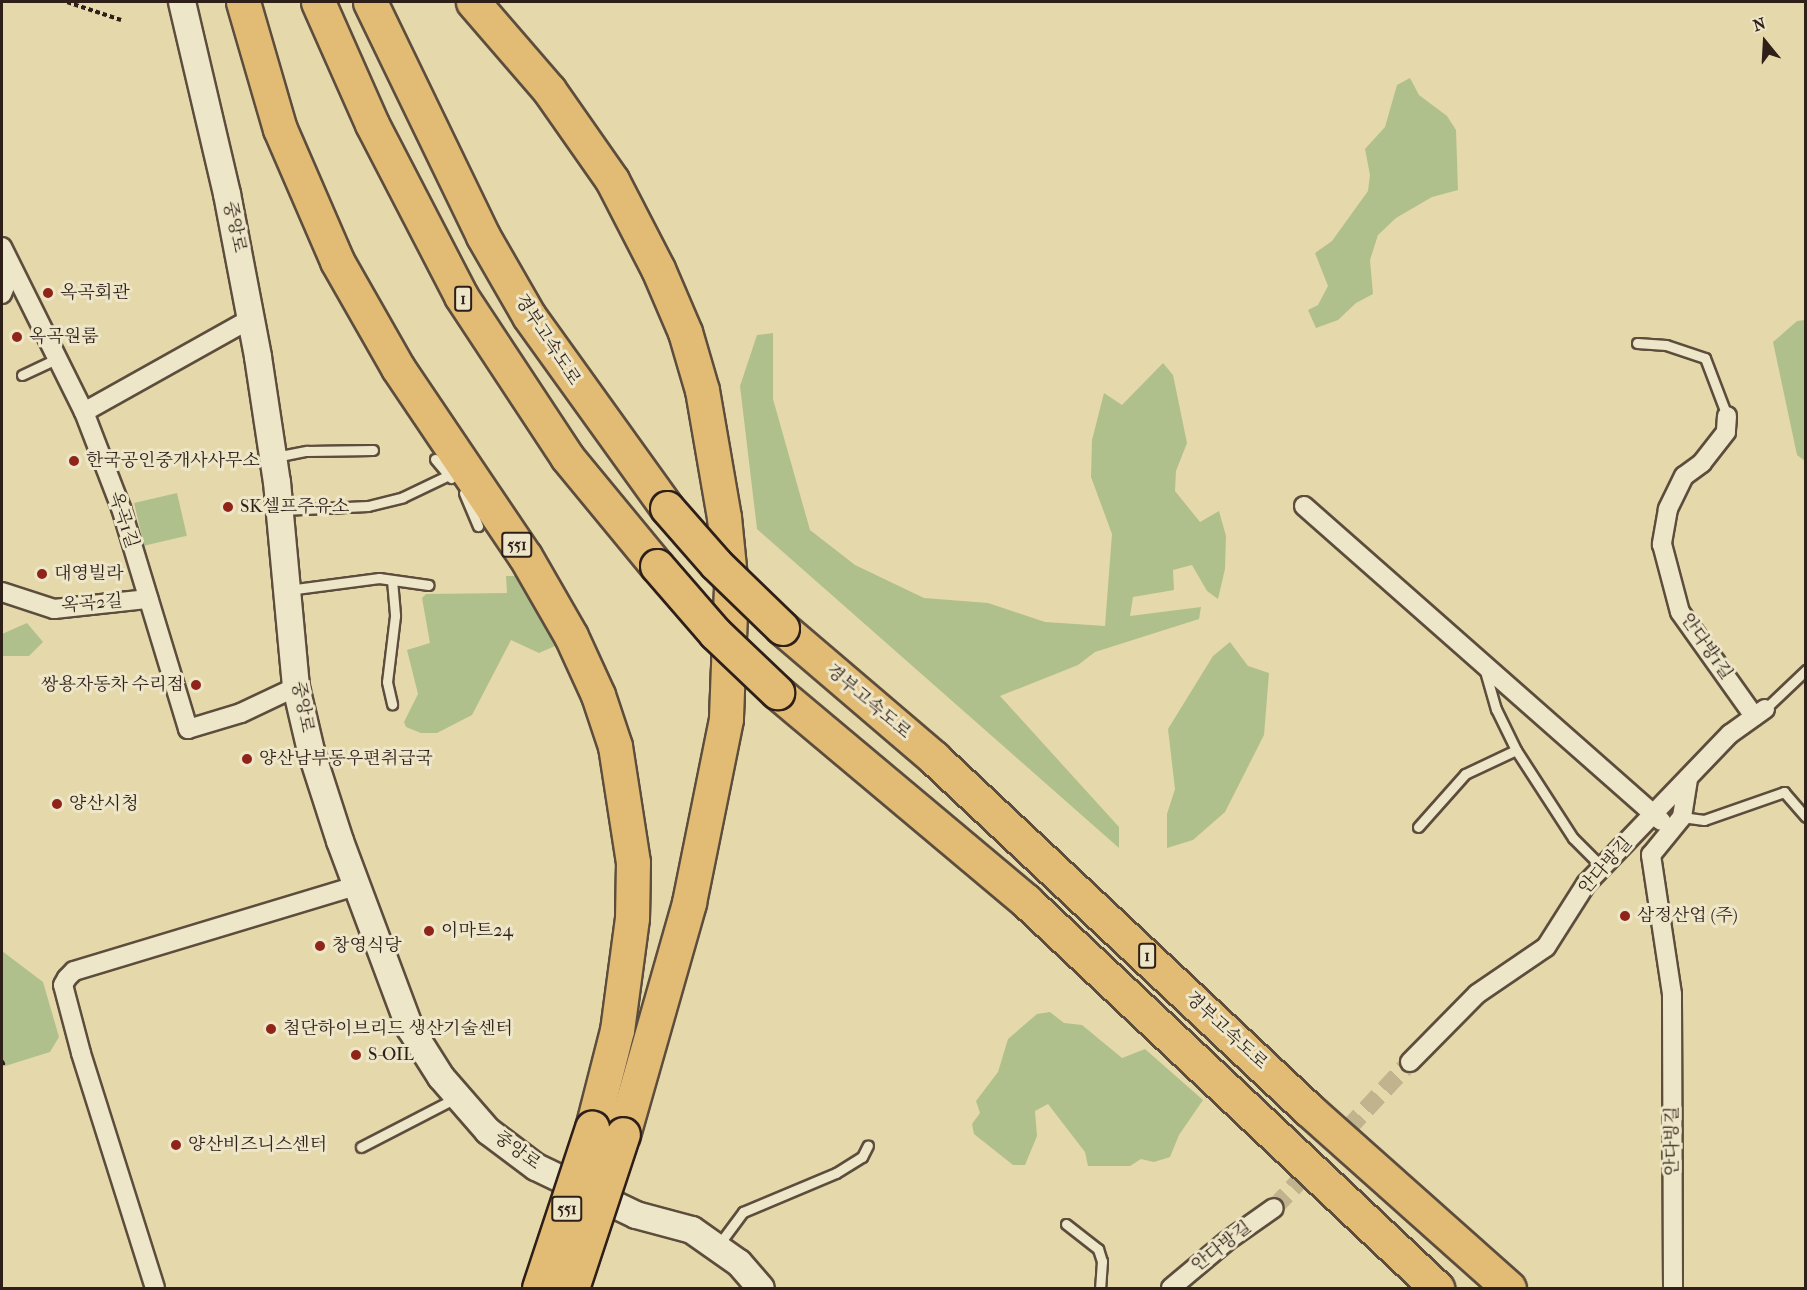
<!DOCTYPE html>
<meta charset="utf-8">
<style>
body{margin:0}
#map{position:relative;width:1807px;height:1290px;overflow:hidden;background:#e5d8aa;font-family:"IM FELL French Canon","Noto Serif KR",serif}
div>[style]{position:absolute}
.green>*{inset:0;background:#b0c08c;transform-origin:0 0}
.street-tunnel>*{height:18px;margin-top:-9px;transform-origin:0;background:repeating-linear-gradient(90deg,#c0b38d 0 18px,transparent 0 27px)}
.path>*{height:4px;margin-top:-2px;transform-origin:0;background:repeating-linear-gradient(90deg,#2e1f19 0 4.5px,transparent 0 7.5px)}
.roads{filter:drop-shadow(2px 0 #5c4d3d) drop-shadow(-2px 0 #5c4d3d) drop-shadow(0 2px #5c4d3d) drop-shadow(0 -2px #5c4d3d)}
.lane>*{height:9px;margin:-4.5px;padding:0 4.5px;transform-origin:4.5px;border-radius:4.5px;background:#eee6c8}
.street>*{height:18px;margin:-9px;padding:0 9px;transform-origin:9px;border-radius:9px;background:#eee6c8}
.secondary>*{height:26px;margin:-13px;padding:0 13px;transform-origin:13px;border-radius:13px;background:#eee6c8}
.highway>*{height:33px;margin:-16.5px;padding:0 16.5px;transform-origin:16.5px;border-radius:16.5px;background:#e2bc75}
.bridges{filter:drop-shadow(2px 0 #2e1f19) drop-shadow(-2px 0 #2e1f19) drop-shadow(0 2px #2e1f19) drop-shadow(0 -2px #2e1f19)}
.highway-bridge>*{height:33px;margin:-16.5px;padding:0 16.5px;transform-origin:16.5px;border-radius:16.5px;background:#e2bc75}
.dots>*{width:16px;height:16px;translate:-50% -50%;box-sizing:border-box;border:3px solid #eee6c8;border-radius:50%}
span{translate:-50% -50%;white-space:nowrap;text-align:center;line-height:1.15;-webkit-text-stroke:6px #eee6c8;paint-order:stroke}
.shield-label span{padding:2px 4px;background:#eee6c8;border:2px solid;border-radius:4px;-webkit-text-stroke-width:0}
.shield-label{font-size:16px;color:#2e1f19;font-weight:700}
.street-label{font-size:18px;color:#2e1f19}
.poi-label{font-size:18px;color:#2e1f19}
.left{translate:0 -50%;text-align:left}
.right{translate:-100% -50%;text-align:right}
.frame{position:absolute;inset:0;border:3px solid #2e1f19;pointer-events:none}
.north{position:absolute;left:1735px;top:12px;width:60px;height:60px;-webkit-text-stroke:4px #eee6c8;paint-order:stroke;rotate:342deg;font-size:16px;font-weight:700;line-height:24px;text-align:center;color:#2e1f19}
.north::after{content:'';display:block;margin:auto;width:21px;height:27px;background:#2e1f19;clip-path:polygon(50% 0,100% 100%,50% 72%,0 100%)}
</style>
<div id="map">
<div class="green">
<i style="clip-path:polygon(1410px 78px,1419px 95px,1447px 116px,1456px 130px,1458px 190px,1432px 197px,1396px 218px,1378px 235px,1370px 260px,1373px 294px,1356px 303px,1338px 320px,1316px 328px,1308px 310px,1318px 305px,1328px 286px,1315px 253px,1332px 241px,1368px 191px,1370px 175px,1365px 149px,1385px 127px,1397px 85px)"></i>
<i style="clip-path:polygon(1805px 320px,1806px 320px,1805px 461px,1797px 455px,1773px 342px,1797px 321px)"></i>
<i style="clip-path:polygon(773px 333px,773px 399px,810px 530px,855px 565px,924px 598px,988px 603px,1045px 622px,1105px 626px,1112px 534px,1091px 477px,1092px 440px,1104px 393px,1122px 405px,1163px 363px,1173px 375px,1187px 443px,1176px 471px,1175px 491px,1200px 522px,1219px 511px,1226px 536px,1225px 569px,1218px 599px,1207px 591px,1192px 565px,1173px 570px,1174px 590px,1133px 597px,1130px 616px,1201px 607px,1199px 619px,1095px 652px,1078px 665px,1000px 696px,1119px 827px,1119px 848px,757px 529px,740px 386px,757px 335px)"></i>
<i style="left:177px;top:493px;width:44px;height:44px;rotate:77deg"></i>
<i style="clip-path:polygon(506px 576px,515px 576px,525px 586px,555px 646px,539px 653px,511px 640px,472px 715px,437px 733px,421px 733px,406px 727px,404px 722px,418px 694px,407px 650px,430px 643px,422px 598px,426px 594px,507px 593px)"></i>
<i style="clip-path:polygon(27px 623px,43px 642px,29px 656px,2px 656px,2px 634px)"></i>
<i style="clip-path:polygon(1230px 642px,1248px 666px,1269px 673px,1264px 735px,1225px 812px,1193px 840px,1167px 848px,1167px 814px,1175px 789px,1168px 729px,1213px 656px)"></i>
<i style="clip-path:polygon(2px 951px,43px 982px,59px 1037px,50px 1052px,2px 1067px)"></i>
<i style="clip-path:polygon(1050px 1012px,1064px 1023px,1082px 1025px,1122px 1058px,1145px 1049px,1203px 1100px,1179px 1135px,1170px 1157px,1154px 1162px,1141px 1159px,1130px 1166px,1088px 1166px,1085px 1152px,1048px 1104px,1035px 1111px,1037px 1136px,1025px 1165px,1013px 1165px,974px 1134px,972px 1124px,980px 1113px,976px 1101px,998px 1072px,1008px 1039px,1037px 1014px)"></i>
</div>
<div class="street-tunnel">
<i style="left:1274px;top:1208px;width:200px;rotate:-47deg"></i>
</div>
<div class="path">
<i style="left:67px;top:2px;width:57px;rotate:18.4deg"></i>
<i style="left:2px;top:1061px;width:5px;rotate:68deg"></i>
</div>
<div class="roads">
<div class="lane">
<i style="left:1637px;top:343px;width:29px;rotate:4deg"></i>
<i style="left:1666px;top:345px;width:41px;rotate:18.4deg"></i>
<i style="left:1705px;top:358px;width:62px;rotate:69.2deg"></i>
<i style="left:22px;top:375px;width:38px;rotate:-25deg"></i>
<i style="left:275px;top:457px;width:33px;rotate:-11deg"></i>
<i style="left:307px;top:451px;width:66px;rotate:-0.9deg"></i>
<i style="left:435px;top:459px;width:25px;rotate:50deg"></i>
<i style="left:464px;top:493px;width:36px;rotate:67deg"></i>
<i style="left:282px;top:510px;width:86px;rotate:-2.7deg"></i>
<i style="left:368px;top:506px;width:36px;rotate:-14deg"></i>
<i style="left:403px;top:497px;width:51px;rotate:-25.6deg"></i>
<i style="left:392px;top:580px;width:36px;rotate:85deg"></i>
<i style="left:395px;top:616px;width:66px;rotate:96.9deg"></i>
<i style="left:387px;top:682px;width:23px;rotate:77deg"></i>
<i style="left:288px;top:590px;width:92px;rotate:-7.5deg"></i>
<i style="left:379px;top:578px;width:50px;rotate:8deg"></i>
<i style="left:1485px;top:671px;width:40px;rotate:74deg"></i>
<i style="left:1496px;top:709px;width:46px;rotate:64deg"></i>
<i style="left:1516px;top:750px;width:105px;rotate:57.1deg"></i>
<i style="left:1573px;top:838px;width:41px;rotate:45deg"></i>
<i style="left:1765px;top:709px;width:57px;rotate:-43.6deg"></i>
<i style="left:1682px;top:817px;width:22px;rotate:8deg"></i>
<i style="left:1704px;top:820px;width:85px;rotate:-19.3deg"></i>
<i style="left:1784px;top:792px;width:33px;rotate:49deg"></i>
<i style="left:1418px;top:827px;width:71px;rotate:-48.4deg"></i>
<i style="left:1465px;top:774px;width:56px;rotate:-25.2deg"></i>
<i style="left:361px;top:1147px;width:107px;rotate:-27.3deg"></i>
<i style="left:1066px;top:1224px;width:41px;rotate:38deg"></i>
<i style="left:1098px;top:1249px;width:13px;rotate:72deg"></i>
<i style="left:1102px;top:1261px;width:27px;rotate:94deg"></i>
<i style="left:717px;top:1247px;width:44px;rotate:-53.4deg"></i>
<i style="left:743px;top:1212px;width:101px;rotate:-22.8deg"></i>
<i style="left:836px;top:1173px;width:31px;rotate:-32deg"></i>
<i style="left:862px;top:1157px;width:13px;rotate:-63deg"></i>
</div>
<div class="street">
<i style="left:2px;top:247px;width:184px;rotate:63.6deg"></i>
<i style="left:84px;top:412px;width:103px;rotate:68.9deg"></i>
<i style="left:121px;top:508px;width:231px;rotate:73.1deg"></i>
<i style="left:188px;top:729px;width:55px;rotate:-16.8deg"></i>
<i style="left:241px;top:713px;width:61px;rotate:-25.3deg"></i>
<i style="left:2px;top:294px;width:27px;rotate:-68deg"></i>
<i style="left:84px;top:412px;width:193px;rotate:-29.2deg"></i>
<i style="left:1727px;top:416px;width:16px;rotate:94deg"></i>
<i style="left:1726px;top:432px;width:39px;rotate:128deg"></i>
<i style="left:1702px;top:463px;width:22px;rotate:144deg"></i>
<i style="left:1684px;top:476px;width:37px;rotate:116deg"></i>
<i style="left:1668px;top:509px;width:36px;rotate:100deg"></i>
<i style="left:1662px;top:544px;width:70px;rotate:75.2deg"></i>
<i style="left:1680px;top:612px;width:128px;rotate:54.6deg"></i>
<i style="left:1304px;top:506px;width:476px;rotate:41.4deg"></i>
<i style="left:2px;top:592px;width:55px;rotate:18.1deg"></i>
<i style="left:54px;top:609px;width:95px;rotate:-6.1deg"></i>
<i style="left:1410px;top:1062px;width:95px;rotate:-45.4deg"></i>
<i style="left:1477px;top:994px;width:83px;rotate:-34.3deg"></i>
<i style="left:1546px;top:947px;width:75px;rotate:-57.6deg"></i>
<i style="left:1586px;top:884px;width:208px;rotate:-46.2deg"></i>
<i style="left:1730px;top:734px;width:43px;rotate:-35.5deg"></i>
<i style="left:155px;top:1288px;width:246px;rotate:-107.5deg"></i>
<i style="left:81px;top:1053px;width:70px;rotate:-104.8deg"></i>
<i style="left:63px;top:985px;width:8px;rotate:-60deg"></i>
<i style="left:67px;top:978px;width:10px;rotate:-45deg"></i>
<i style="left:74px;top:971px;width:295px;rotate:-16.8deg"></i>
<i style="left:1171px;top:1288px;width:73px;rotate:-40deg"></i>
<i style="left:1227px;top:1241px;width:57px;rotate:-35.1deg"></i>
<i style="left:1673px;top:1288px;width:294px;rotate:-90.2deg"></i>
<i style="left:1672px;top:994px;width:141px;rotate:-98.6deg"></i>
<i style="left:1651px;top:855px;width:49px;rotate:-50.8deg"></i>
<i style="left:1682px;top:817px;width:39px;rotate:-81deg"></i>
</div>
<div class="secondary">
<i style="left:182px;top:2px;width:197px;rotate:76.8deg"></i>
<i style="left:227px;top:194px;width:166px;rotate:79.2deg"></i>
<i style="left:258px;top:357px;width:126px;rotate:81.4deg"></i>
<i style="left:277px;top:482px;width:206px;rotate:84.7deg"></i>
<i style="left:296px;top:687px;width:66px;rotate:76.8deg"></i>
<i style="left:311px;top:751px;width:95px;rotate:72.1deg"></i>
<i style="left:340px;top:841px;width:200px;rotate:69.5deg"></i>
<i style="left:410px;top:1028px;width:58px;rotate:57.7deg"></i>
<i style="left:441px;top:1077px;width:72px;rotate:49deg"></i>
<i style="left:488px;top:1131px;width:60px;rotate:36.9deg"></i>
<i style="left:536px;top:1167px;width:111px;rotate:25.6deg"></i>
<i style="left:636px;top:1215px;width:58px;rotate:15deg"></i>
<i style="left:692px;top:1230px;width:57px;rotate:35.1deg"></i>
<i style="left:739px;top:1263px;width:33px;rotate:49deg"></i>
</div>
<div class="highway">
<i style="left:243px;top:2px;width:132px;rotate:73.8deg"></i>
<i style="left:280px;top:129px;width:144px;rotate:66.6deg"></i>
<i style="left:337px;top:261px;width:123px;rotate:60.3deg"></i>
<i style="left:398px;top:368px;width:227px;rotate:56deg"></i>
<i style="left:525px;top:556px;width:92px;rotate:60.1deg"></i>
<i style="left:571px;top:636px;width:65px;rotate:65.4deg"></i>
<i style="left:598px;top:695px;width:54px;rotate:71.6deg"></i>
<i style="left:615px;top:746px;width:117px;rotate:81.2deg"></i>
<i style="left:633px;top:862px;width:56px;rotate:91deg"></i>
<i style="left:632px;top:918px;width:113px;rotate:97.6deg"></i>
<i style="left:617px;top:1030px;width:101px;rotate:104.3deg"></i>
<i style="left:318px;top:2px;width:133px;rotate:66.1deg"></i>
<i style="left:372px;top:124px;width:194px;rotate:62.6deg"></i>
<i style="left:461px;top:296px;width:193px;rotate:56.6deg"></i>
<i style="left:567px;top:457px;width:141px;rotate:50.5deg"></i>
<i style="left:370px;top:2px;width:260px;rotate:64.2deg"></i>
<i style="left:483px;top:236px;width:92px;rotate:60.1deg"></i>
<i style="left:529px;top:316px;width:236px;rotate:54.3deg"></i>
<i style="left:473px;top:2px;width:116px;rotate:49.2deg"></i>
<i style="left:549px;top:90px;width:110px;rotate:55deg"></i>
<i style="left:612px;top:180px;width:100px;rotate:62.7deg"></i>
<i style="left:658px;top:269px;width:69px;rotate:66.8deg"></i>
<i style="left:685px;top:332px;width:60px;rotate:73.7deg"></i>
<i style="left:702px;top:390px;width:129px;rotate:80.2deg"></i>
<i style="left:724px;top:517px;width:70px;rotate:84.3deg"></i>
<i style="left:731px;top:587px;width:132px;rotate:92.2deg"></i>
<i style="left:726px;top:719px;width:188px;rotate:101.4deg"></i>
<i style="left:689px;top:903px;width:240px;rotate:105.9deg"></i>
<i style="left:782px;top:628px;width:200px;rotate:40.5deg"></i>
<i style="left:934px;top:758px;width:513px;rotate:43.18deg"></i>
<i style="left:1308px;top:1109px;width:269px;rotate:41.7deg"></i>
<i style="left:777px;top:692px;width:325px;rotate:40deg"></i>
<i style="left:1026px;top:901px;width:565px;rotate:43.28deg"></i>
</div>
</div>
<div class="bridges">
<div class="highway-bridge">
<i style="left:667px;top:508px;width:74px;rotate:48.8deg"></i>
<i style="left:716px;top:564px;width:92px;rotate:44.1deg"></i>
<i style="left:657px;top:566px;width:89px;rotate:49.1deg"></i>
<i style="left:715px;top:633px;width:86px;rotate:43.6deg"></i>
<i style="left:539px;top:1288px;width:169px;rotate:-71.7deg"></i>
<i style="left:572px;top:1288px;width:162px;rotate:-71.7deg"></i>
</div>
</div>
<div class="dots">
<i style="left:48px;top:293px;background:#8f2418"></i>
<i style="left:17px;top:337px;background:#8f2418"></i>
<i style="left:74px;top:461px;background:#8f2418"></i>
<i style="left:228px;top:507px;background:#8f2418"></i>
<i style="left:42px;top:574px;background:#8f2418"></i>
<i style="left:196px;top:685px;background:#8f2418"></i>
<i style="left:247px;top:759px;background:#8f2418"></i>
<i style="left:57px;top:804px;background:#8f2418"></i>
<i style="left:1625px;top:916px;background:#8f2418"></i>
<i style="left:429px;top:931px;background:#8f2418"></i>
<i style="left:320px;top:946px;background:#8f2418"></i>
<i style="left:271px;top:1029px;background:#8f2418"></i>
<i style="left:356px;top:1055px;background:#8f2418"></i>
<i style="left:176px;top:1145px;background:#8f2418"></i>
</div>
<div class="shield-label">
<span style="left:463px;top:299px">1</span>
<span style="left:517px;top:545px">551</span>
<span style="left:1147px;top:956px">1</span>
<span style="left:567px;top:1209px">551</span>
</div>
<div class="street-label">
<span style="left:234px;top:227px;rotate:78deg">중앙로</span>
<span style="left:547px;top:340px;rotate:57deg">경부고속도로</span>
<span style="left:123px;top:520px;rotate:72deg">옥곡1길</span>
<span style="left:92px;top:604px;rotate:-5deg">옥곡2길</span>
<span style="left:1706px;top:647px;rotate:55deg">안다방1길</span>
<span style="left:868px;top:702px;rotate:40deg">경부고속도로</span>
<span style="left:302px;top:707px;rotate:79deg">중앙로</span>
<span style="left:1606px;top:866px;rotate:-48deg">안다방길</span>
<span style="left:1226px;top:1031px;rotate:43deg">경부고속도로</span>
<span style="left:1673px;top:1141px;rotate:-90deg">안다빙길</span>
<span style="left:517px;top:1151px;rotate:36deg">중앙로</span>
<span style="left:1222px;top:1247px;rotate:-38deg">안다방길</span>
</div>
<div class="poi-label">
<span class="left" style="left:60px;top:293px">옥곡회관</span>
<span class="left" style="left:29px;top:337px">옥곡원룸</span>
<span class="left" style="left:86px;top:461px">한국공인중개사사무소</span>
<span class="left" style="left:240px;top:507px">SK셀프주유소</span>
<span class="left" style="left:54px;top:574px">대영빌라</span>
<span class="right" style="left:184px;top:685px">쌍용자동차 수리점</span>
<span class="left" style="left:259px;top:759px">양산남부동우편취급국</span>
<span class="left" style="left:69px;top:804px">양산시청</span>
<span class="left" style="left:1637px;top:916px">삼정산업 (주)</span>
<span class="left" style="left:441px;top:931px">이마트24</span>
<span class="left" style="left:332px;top:946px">창영식당</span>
<span class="left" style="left:283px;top:1029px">첨단하이브리드 생산기술센터</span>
<span class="left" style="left:368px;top:1055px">S-OIL</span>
<span class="left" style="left:188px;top:1145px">양산비즈니스센터</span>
</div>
<div class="frame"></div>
<div class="north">N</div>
</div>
